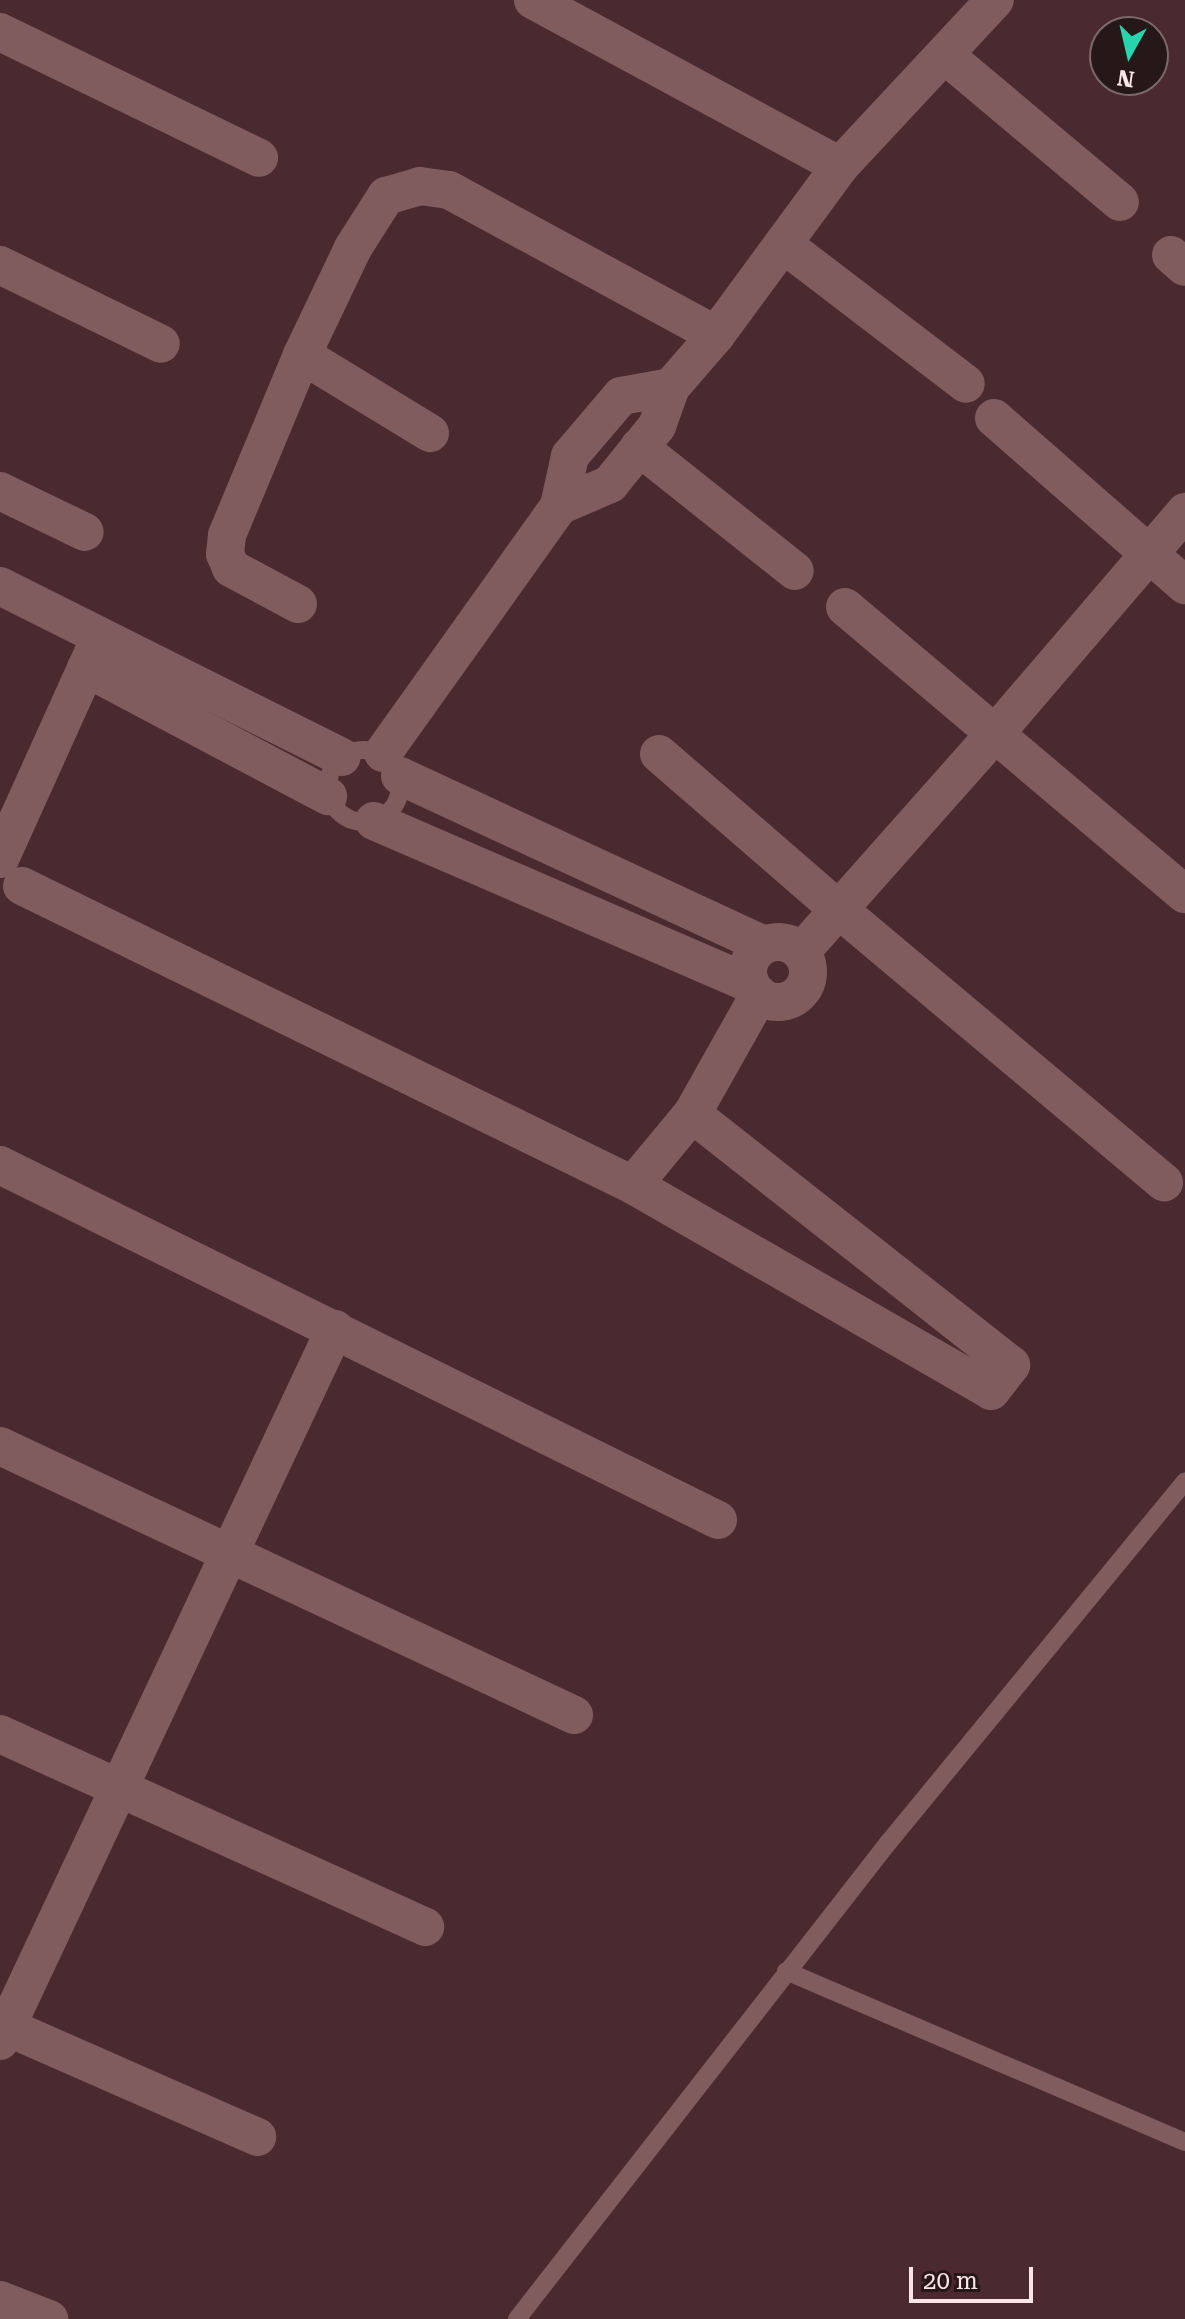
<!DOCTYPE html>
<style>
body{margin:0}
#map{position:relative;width:1185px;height:2319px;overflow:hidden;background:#4a2a2e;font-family:"Roboto Serif",serif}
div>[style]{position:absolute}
.lane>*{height:18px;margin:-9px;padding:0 9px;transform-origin:9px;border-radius:9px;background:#805c5f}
.lane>.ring{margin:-9px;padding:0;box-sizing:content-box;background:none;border:18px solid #805c5f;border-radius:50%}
.street>*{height:38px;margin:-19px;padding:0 19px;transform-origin:19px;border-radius:19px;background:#805c5f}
.street>.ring{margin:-19px;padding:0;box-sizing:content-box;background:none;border:38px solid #805c5f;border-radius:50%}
span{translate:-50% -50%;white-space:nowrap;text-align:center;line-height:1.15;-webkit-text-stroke:6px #261719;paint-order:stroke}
.north{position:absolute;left:1089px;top:16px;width:80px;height:80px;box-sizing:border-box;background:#261719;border:2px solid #7b696b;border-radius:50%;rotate:188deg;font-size:22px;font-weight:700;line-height:32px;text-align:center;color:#fbe5e7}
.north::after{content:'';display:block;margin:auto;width:28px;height:36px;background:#27d5ad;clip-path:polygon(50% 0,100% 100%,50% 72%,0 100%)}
.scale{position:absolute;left:909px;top:2267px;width:124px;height:36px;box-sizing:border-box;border:4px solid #fbe5e7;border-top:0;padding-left:10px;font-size:24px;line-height:28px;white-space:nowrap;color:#fbe5e7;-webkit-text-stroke:6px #261719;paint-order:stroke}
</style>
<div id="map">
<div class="lane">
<i class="ring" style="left:328px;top:750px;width:54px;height:54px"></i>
<i style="left:786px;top:1971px;width:434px;rotate:23.2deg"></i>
<i style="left:517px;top:2319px;width:604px;rotate:-52.07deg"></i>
<i style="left:888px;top:1843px;width:468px;rotate:-50.6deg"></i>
</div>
<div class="street">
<i style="left:533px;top:0;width:349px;rotate:28.4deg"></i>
<i style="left:0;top:32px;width:288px;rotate:25.9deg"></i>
<i style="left:946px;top:56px;width:227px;rotate:40deg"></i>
<i style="left:783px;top:244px;width:230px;rotate:37.4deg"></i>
<i style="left:1171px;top:255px;width:18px;rotate:41deg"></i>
<i style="left:0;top:265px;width:179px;rotate:26.1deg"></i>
<i style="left:302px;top:355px;width:150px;rotate:31.4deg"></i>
<i style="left:994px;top:418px;width:254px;rotate:41.2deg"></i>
<i style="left:639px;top:447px;width:199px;rotate:38.5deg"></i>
<i style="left:0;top:491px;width:94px;rotate:25.8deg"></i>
<i style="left:559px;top:506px;width:56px;rotate:-23.3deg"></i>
<i style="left:610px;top:484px;width:75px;rotate:-51deg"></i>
<i style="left:657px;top:426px;width:41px;rotate:-70.3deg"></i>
<i style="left:671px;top:387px;width:69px;rotate:-49.1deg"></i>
<i style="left:716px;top:335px;width:210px;rotate:-53.7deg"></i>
<i style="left:840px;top:166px;width:227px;rotate:-47deg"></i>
<i style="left:0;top:586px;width:382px;rotate:26.6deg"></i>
<i style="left:298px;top:604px;width:76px;rotate:-151.8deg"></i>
<i style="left:231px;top:568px;width:15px;rotate:-113deg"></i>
<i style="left:225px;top:554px;width:19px;rotate:-84deg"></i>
<i style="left:227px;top:535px;width:195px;rotate:-67.4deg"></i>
<i style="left:302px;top:355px;width:119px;rotate:-64.5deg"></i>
<i style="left:353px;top:248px;width:62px;rotate:-57.6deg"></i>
<i style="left:386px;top:196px;width:35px;rotate:-16deg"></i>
<i style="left:420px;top:186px;width:29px;rotate:8deg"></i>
<i style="left:449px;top:190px;width:304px;rotate:28.5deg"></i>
<i style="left:845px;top:607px;width:445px;rotate:40.2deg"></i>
<i style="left:86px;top:668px;width:274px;rotate:27.9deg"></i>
<i style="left:383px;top:753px;width:303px;rotate:-54.5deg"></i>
<i style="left:559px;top:506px;width:51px;rotate:-77.6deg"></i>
<i style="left:570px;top:456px;width:79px;rotate:-49.6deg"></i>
<i style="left:621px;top:396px;width:51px;rotate:-10.2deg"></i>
<i style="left:659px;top:754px;width:235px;rotate:40.9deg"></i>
<i style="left:837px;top:908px;width:427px;rotate:40deg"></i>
<i style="left:400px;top:776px;width:401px;rotate:24.9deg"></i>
<i style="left:374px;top:821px;width:411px;rotate:23.4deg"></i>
<i style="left:0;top:859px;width:236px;rotate:-65.7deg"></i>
<i style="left:22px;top:886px;width:680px;rotate:26.08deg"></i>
<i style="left:633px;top:1185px;width:413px;rotate:29.9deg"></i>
<i style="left:991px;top:1391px;width:33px;rotate:-52deg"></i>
<i style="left:1011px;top:1365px;width:406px;rotate:-141.8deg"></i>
<i class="ring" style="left:748px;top:942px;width:22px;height:22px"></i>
<i style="left:801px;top:952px;width:290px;rotate:-48.4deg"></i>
<i style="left:994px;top:735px;width:294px;rotate:-49.4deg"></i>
<i style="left:0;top:1165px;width:801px;rotate:26.31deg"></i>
<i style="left:633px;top:1185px;width:92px;rotate:-50.3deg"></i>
<i style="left:692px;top:1114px;width:137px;rotate:-60.6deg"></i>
<i style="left:0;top:1446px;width:634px;rotate:25.11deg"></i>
<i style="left:0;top:1734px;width:467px;rotate:24.4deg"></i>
<i style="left:0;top:2024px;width:281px;rotate:23.7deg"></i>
<i style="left:0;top:2041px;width:787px;rotate:-64.8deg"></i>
<i style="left:0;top:2300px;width:53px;rotate:21.2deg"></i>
</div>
<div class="north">N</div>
<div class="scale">20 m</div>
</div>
